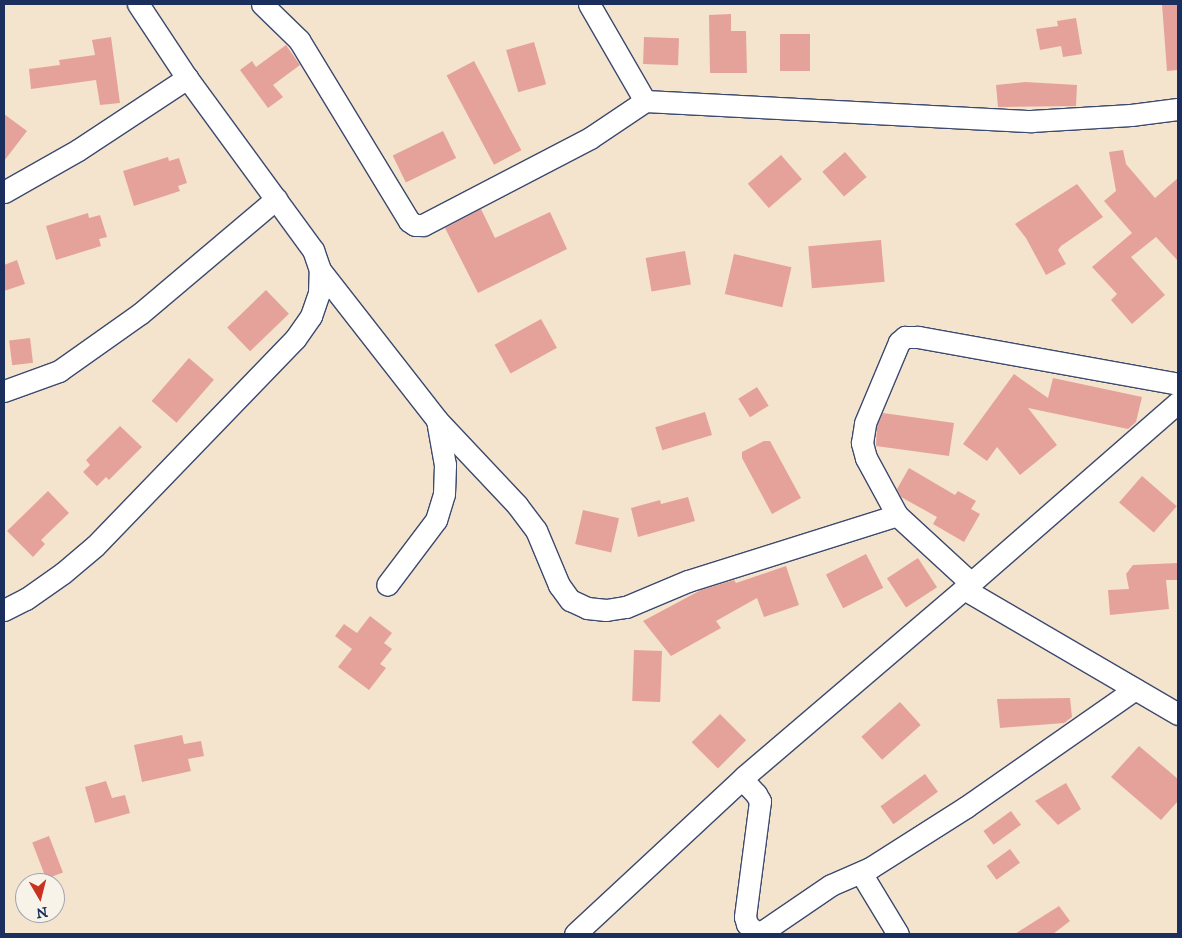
<!DOCTYPE html>
<style>
body{margin:0}
#map{position:relative;width:1182px;height:938px;overflow:hidden;background:#f4e4cd;font-family:"IM FELL DW Pica",serif}
div>[style]{position:absolute}
.building>*{inset:0;background:#e5a29a;transform-origin:0 0}
.roads{filter:drop-shadow(1px 0 #3c4a6f) drop-shadow(-1px 0 #3c4a6f) drop-shadow(0 1px #3c4a6f) drop-shadow(0 -1px #3c4a6f)}
.minor>*{height:21px;margin:-10.5px;padding:0 10.5px;transform-origin:10.5px;border-radius:10.5px;background:#fff}
span{translate:-50% -50%;white-space:nowrap;text-align:center;line-height:1.15;-webkit-text-stroke:4px #f7f3e8;paint-order:stroke}
.frame{position:absolute;inset:0;border:5px solid #1b2f5e;pointer-events:none}
.north{position:absolute;left:15px;top:873px;width:50px;height:50px;box-sizing:border-box;background:#f7f3e8;border:1px solid #9fa5b1;border-radius:50%;rotate:172deg;font-size:14px;font-weight:700;line-height:20px;text-align:center;color:#1b2f5e}
.north::after{content:'';display:block;margin:auto;width:18px;height:22px;background:#c8321e;clip-path:polygon(50% 0,100% 100%,50% 72%,0 100%)}
</style>
<div id="map">
<div class="building">
<i style="clip-path:polygon(1162px 4px,1178px 4px,1178px 70px,1167px 71px)"></i>
<i style="clip-path:polygon(731px 14px,731px 31px,746px 31px,747px 73px,710px 73px,709px 15px)"></i>
<i style="clip-path:polygon(1076px 18px,1082px 54px,1063px 57px,1061px 46px,1040px 50px,1036px 29px,1058px 26px,1057px 21px)"></i>
<i style="left:780px;top:34px;width:30px;height:37px"></i>
<i style="clip-path:polygon(111px 37px,120px 103px,100px 105px,96px 80px,31px 89px,29px 69px,60px 65px,59px 60px,95px 55px,92px 40px)"></i>
<i style="left:644px;top:37px;width:35px;height:27px;rotate:2deg"></i>
<i style="left:534px;top:42px;width:44px;height:29px;rotate:74deg"></i>
<i style="clip-path:polygon(286px 45px,300px 65px,273px 85px,283px 97px,268px 108px,240px 70px,252px 61px,256px 67px)"></i>
<i style="left:474px;top:61px;width:101px;height:31px;rotate:62deg"></i>
<i style="clip-path:polygon(1025px 82px,1077px 85px,1076px 106px,998px 107px,996px 85px)"></i>
<i style="clip-path:polygon(4px 114px,27px 131px,4px 161px)"></i>
<i style="left:443px;top:131px;width:30px;height:56px;rotate:64deg"></i>
<i style="clip-path:polygon(1123px 150px,1126px 164px,1155px 198px,1178px 178px,1178px 261px,1156px 237px,1131px 257px,1165px 295px,1132px 324px,1111px 300px,1117px 294px,1092px 267px,1132px 233px,1104px 201px,1116px 191px,1109px 152px)"></i>
<i style="left:845px;top:152px;width:33px;height:30px;rotate:49deg"></i>
<i style="left:781px;top:155px;width:32px;height:44px;rotate:49deg"></i>
<i style="clip-path:polygon(168px 157px,169px 161px,179px 158px,187px 183px,178px 186px,180px 191px,134px 206px,123px 171px)"></i>
<i style="clip-path:polygon(1077px 184px,1103px 217px,1061px 246px,1058px 250px,1066px 264px,1046px 275px,1026px 238px,1015px 224px)"></i>
<i style="clip-path:polygon(481px 209px,495px 238px,550px 212px,567px 249px,478px 293px,445px 228px)"></i>
<i style="clip-path:polygon(88px 213px,89px 218px,100px 215px,107px 237px,99px 239px,101px 246px,56px 260px,46px 226px)"></i>
<i style="left:881px;top:240px;width:42px;height:73px;rotate:85deg"></i>
<i style="left:685px;top:251px;width:34px;height:40px;rotate:80deg"></i>
<i style="left:734px;top:254px;width:59px;height:41px;rotate:13deg"></i>
<i style="clip-path:polygon(17px 260px,25px 284px,4px 291px,4px 265px)"></i>
<i style="left:266px;top:290px;width:33px;height:54px;rotate:46deg"></i>
<i style="left:541px;top:319px;width:33px;height:53px;rotate:61deg"></i>
<i style="left:30px;top:338px;width:25px;height:21px;rotate:83deg"></i>
<i style="left:189px;top:358px;width:33px;height:57px;rotate:41deg"></i>
<i style="clip-path:polygon(1014px 374px,1048px 398px,1053px 378px,1142px 397px,1136px 422px,1128px 429px,1028px 408px,1057px 445px,1020px 475px,997px 447px,987px 461px,963px 444px)"></i>
<i style="left:757px;top:387px;width:22px;height:22px;rotate:58deg"></i>
<i style="left:705px;top:412px;width:24px;height:52px;rotate:73deg"></i>
<i style="clip-path:polygon(883px 413px,954px 423px,949px 456px,876px 446px,877px 426px)"></i>
<i style="clip-path:polygon(120px 426px,142px 447px,109px 480px,106px 477px,97px 486px,83px 472px,90px 465px,86px 460px)"></i>
<i style="clip-path:polygon(764px 441px,770px 441px,801px 498px,772px 514px,742px 458px,742px 452px)"></i>
<i style="clip-path:polygon(909px 468px,955px 495px,958px 491px,976px 501px,971px 509px,980px 514px,964px 542px,933px 524px,937px 517px,901px 497px,897px 489px)"></i>
<i style="left:1142px;top:476px;width:46px;height:35px;rotate:41deg"></i>
<i style="clip-path:polygon(48px 491px,69px 513px,41px 540px,45px 544px,33px 557px,7px 531px)"></i>
<i style="clip-path:polygon(688px 497px,695px 521px,638px 537px,631px 508px,660px 500px,661px 504px)"></i>
<i style="left:583px;top:510px;width:37px;height:35px;rotate:13deg"></i>
<i style="left:866px;top:554px;width:38px;height:45px;rotate:63deg"></i>
<i style="left:918px;top:558px;width:35px;height:37px;rotate:57deg"></i>
<i style="clip-path:polygon(1178px 563px,1178px 580px,1166px 580px,1169px 609px,1110px 615px,1108px 590px,1129px 589px,1126px 574px,1133px 565px)"></i>
<i style="clip-path:polygon(786px 566px,799px 605px,764px 617px,757px 598px,716px 621px,721px 628px,671px 656px,643px 621px,701px 590px,734px 580px,736px 583px)"></i>
<i style="clip-path:polygon(370px 616px,392px 633px,384px 643px,392px 649px,380px 664px,386px 668px,369px 690px,338px 667px,352px 649px,335px 636px,344px 624px,357px 633px)"></i>
<i style="left:634px;top:650px;width:28px;height:51px;rotate:2deg"></i>
<i style="clip-path:polygon(1070px 698px,1072px 717px,1064px 723px,1000px 728px,997px 699px)"></i>
<i style="left:900px;top:702px;width:31px;height:52px;rotate:48deg"></i>
<i style="left:720px;top:714px;width:37px;height:40px;rotate:45deg"></i>
<i style="clip-path:polygon(182px 735px,184px 744px,201px 741px,204px 756px,188px 759px,191px 771px,142px 782px,134px 745px)"></i>
<i style="clip-path:polygon(1139px 746px,1178px 779px,1178px 801px,1161px 820px,1111px 777px)"></i>
<i style="left:925px;top:774px;width:22px;height:55px;rotate:54deg"></i>
<i style="clip-path:polygon(106px 781px,112px 798px,125px 795px,130px 813px,95px 823px,85px 787px)"></i>
<i style="clip-path:polygon(1066px 783px,1081px 809px,1058px 825px,1035px 801px)"></i>
<i style="left:1011px;top:811px;width:17px;height:34px;rotate:54deg"></i>
<i style="left:49px;top:836px;width:39px;height:18px;rotate:69deg"></i>
<i style="left:1010px;top:849px;width:17px;height:29px;rotate:54deg"></i>
<i style="clip-path:polygon(1059px 906px,1070px 921px,1053px 934px,1015px 934px)"></i>
</div>
<div class="roads">
<div class="minor">
<i style="left:262px;top:4px;width:52px;rotate:44.2deg"></i>
<i style="left:299px;top:40px;width:212px;rotate:58.7deg"></i>
<i style="left:409px;top:221px;width:7px;rotate:34deg"></i>
<i style="left:415px;top:225px;width:8px"></i>
<i style="left:423px;top:225px;width:188px;rotate:-27.5deg"></i>
<i style="left:590px;top:138px;width:66px;rotate:-33.9deg"></i>
<i style="left:589px;top:4px;width:112px;rotate:60deg"></i>
<i style="left:645px;top:101px;width:387px;rotate:3deg"></i>
<i style="left:1031px;top:121px;width:100px;rotate:-3.4deg"></i>
<i style="left:1131px;top:115px;width:47px;rotate:-7.3deg"></i>
<i style="left:4px;top:192px;width:85px;rotate:-29.6deg"></i>
<i style="left:78px;top:150px;width:131px;rotate:-33.4deg"></i>
<i style="left:320px;top:270px;width:190px;rotate:52deg"></i>
<i style="left:437px;top:420px;width:46px;rotate:79.9deg"></i>
<i style="left:445px;top:465px;width:29px;rotate:92deg"></i>
<i style="left:444px;top:494px;width:27px;rotate:107deg"></i>
<i style="left:436px;top:520px;width:81px;rotate:127deg"></i>
<i style="left:4px;top:391px;width:59px;rotate:-20deg"></i>
<i style="left:59px;top:371px;width:100px;rotate:-35.3deg"></i>
<i style="left:141px;top:313px;width:177px;rotate:-40.2deg"></i>
<i style="left:437px;top:420px;width:117px;rotate:46.7deg"></i>
<i style="left:517px;top:505px;width:31px;rotate:53deg"></i>
<i style="left:536px;top:530px;width:60px;rotate:67.3deg"></i>
<i style="left:559px;top:585px;width:19px;rotate:54deg"></i>
<i style="left:570px;top:600px;width:19px;rotate:25deg"></i>
<i style="left:587px;top:608px;width:19px;rotate:6deg"></i>
<i style="left:606px;top:610px;width:20px;rotate:-9deg"></i>
<i style="left:626px;top:607px;width:67px;rotate:-22.8deg"></i>
<i style="left:688px;top:581px;width:219px;rotate:-17.5deg"></i>
<i style="left:897px;top:515px;width:100px;rotate:42.6deg"></i>
<i style="left:897px;top:515px;width:65px;rotate:-118.5deg"></i>
<i style="left:866px;top:458px;width:16px;rotate:-105deg"></i>
<i style="left:862px;top:443px;width:20px;rotate:-81deg"></i>
<i style="left:865px;top:423px;width:88px;rotate:-67.2deg"></i>
<i style="left:899px;top:342px;width:8px;rotate:-40deg"></i>
<i style="left:905px;top:337px;width:13px"></i>
<i style="left:918px;top:337px;width:264px;rotate:10.2deg"></i>
<i style="left:964px;top:589px;width:248px;rotate:30.3deg"></i>
<i style="left:4px;top:610px;width:25px;rotate:-27deg"></i>
<i style="left:26px;top:599px;width:45px;rotate:-35.1deg"></i>
<i style="left:63px;top:573px;width:42px;rotate:-40.2deg"></i>
<i style="left:95px;top:546px;width:288px;rotate:-46deg"></i>
<i style="left:295px;top:339px;width:28px;rotate:-55deg"></i>
<i style="left:311px;top:316px;width:24px;rotate:-71deg"></i>
<i style="left:319px;top:293px;width:23px;rotate:-88deg"></i>
<i style="left:320px;top:270px;width:21px;rotate:-109deg"></i>
<i style="left:313px;top:250px;width:213px;rotate:-126.2deg"></i>
<i style="left:187px;top:78px;width:89px;rotate:-123.5deg"></i>
<i style="left:742px;top:779px;width:21px;rotate:47deg"></i>
<i style="left:756px;top:794px;width:8px;rotate:60deg"></i>
<i style="left:760px;top:801px;width:117px;rotate:97.4deg"></i>
<i style="left:745px;top:917px;width:7px;rotate:74deg"></i>
<i style="left:747px;top:924px;width:10px;rotate:45deg"></i>
<i style="left:754px;top:931px;width:8px;rotate:7deg"></i>
<i style="left:762px;top:932px;width:83px;rotate:-34.3deg"></i>
<i style="left:831px;top:885px;width:43px;rotate:-23.6deg"></i>
<i style="left:870px;top:868px;width:114px;rotate:-32.4deg"></i>
<i style="left:966px;top:807px;width:206px;rotate:-34.9deg"></i>
<i style="left:861px;top:873px;width:71px;rotate:58.8deg"></i>
<i style="left:575px;top:934px;width:232px;rotate:-42.9deg"></i>
<i style="left:745px;top:776px;width:288px;rotate:-40.5deg"></i>
<i style="left:964px;top:589px;width:284px;rotate:-41.1deg"></i>
</div>
</div>
<div class="frame"></div>
<div class="north">N</div>
</div>
